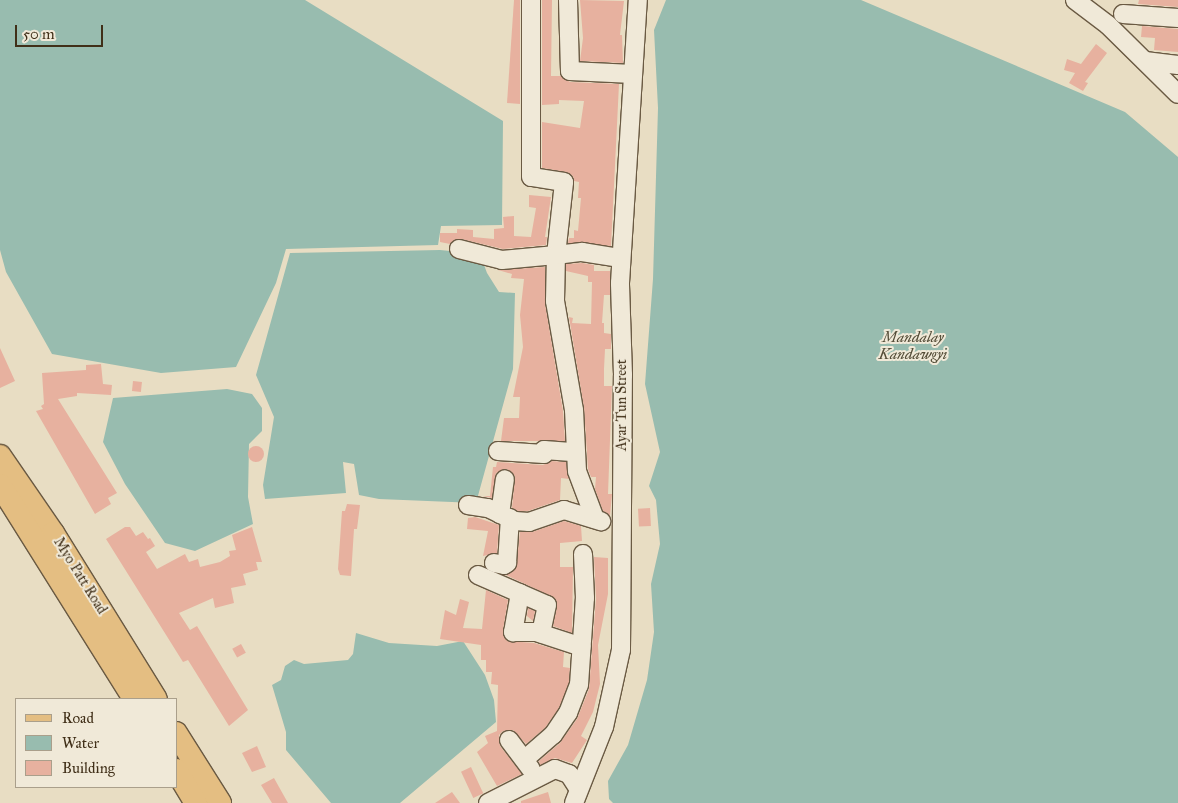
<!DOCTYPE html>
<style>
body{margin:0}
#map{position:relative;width:1178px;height:803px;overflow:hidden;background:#e8ddc3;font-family:"IM FELL Great Primer",serif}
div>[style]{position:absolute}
.water>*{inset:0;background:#98bcaf}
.building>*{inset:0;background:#e7b19f;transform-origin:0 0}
.round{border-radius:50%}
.roads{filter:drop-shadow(1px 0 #6a5a43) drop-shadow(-1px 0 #6a5a43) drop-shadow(0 1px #6a5a43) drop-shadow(0 -1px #6a5a43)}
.minor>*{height:18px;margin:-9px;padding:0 9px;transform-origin:9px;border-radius:9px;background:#f0e9d8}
.major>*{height:22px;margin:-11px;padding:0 11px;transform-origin:11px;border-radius:11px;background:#e4be82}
span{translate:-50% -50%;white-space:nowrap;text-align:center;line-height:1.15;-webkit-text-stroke:4px #f0e9d8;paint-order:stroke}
.street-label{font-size:14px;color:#402f18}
.water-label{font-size:15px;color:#524b36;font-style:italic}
.legend{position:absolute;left:15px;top:698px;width:162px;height:90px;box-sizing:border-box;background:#f0e9d8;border:1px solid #aa9f8b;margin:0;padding:6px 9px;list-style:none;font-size:15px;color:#402f18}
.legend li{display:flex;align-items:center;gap:10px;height:25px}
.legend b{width:25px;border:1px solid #aa9f8b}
.scale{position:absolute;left:15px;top:25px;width:88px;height:22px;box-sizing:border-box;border:2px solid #402f18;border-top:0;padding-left:6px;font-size:15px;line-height:18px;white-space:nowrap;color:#402f18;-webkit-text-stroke:4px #f0e9d8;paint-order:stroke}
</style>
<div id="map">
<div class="water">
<i style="clip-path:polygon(0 0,305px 0,503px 121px,502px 225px,441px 226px,438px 245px,286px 249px,276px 283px,236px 367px,161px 373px,52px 354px,6px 272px,0 250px)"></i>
<i style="clip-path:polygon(666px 0,861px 0,1125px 112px,1178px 157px,1178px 803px,613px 803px,609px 799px,608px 781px,628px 745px,647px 680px,654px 632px,651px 584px,660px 544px,656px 500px,649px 486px,660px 452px,645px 384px,653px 279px,658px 108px,654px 30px)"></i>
<i style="clip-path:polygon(440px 250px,480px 254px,487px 273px,499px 292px,515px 293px,513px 369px,476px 503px,379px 499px,359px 495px,354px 464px,343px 462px,346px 493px,265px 499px,263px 485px,274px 417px,256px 375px,290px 253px)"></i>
<i style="clip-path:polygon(227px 389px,252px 394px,262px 408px,262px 431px,249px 444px,248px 497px,253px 524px,195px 551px,165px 543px,125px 484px,103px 442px,113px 398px)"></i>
<i style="clip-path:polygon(356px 633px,389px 643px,437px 646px,463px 641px,485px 675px,494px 700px,496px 722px,400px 803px,331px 803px,286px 750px,286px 732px,272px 685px,281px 680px,285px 666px,294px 660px,304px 664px,348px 660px,353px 654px)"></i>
</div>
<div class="building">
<i style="clip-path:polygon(514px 0,520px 0,520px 104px,507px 103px)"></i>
<i style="clip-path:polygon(542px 0,552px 0,551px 76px,561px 76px,570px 82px,619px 84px,611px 246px,568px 243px,569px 238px,574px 238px,574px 230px,578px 231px,581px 198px,578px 198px,579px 182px,574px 181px,573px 176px,566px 172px,542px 168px,542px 122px,580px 128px,584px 101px,559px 100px,559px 104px,542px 105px)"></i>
<i style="clip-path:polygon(580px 0,624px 1px,620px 35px,622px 35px,623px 63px,580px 61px,583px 38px)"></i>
<i style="clip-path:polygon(1139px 0,1178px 0,1178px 7px,1138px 4px)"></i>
<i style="clip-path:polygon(1142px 26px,1178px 29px,1178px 52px,1154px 50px,1155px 38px,1141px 37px)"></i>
<i style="clip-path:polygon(1096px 44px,1107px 53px,1085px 82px,1088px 83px,1083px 91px,1069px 83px,1075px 73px,1064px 70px,1067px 59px,1081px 64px)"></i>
<i style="clip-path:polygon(529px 195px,551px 197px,545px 237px,547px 237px,546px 245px,503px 249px,461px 239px,450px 244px,440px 242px,440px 233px,457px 233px,457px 229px,473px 230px,473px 237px,494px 239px,494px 229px,504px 228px,503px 217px,514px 216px,514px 236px,531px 237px,536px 208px,529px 207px)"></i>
<i style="clip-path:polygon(582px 263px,594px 265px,594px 271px,610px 271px,610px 295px,604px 295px,602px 323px,604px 323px,604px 333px,611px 334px,611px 349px,605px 349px,604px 369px,604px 386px,612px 386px,608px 494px,612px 494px,610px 516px,603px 511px,595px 489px,596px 477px,591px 477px,588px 469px,584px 408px,569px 317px,573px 318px,572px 323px,591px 324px,592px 282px,588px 282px,588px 276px,566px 271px,566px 264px)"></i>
<i style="clip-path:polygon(545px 267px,545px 303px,563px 411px,565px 441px,501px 441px,504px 418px,519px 418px,520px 397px,513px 397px,523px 347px,520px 315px,524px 279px,511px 278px,512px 274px,498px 270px)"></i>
<i style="clip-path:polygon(0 348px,15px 381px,0 388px)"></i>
<i style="clip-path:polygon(101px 364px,103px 384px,112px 385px,111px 395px,77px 393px,77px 396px,58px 399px,117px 493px,108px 498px,111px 504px,95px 514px,36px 411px,43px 409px,41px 406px,44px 404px,42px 373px,86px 370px,86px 365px)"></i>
<i style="left:133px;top:381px;width:9px;height:10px;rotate:6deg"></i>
<i class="round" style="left:248px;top:446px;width:16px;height:16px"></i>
<i style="clip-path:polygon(497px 462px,543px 465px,551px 461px,566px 462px,569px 479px,561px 478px,560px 500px,528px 511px,518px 511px,512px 508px,515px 476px,507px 469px,496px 473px,492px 498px,483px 496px,490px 496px,493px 467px,496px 467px)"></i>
<i style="clip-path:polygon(347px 504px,360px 505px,357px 529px,354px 529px,351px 576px,340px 575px,338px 569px,342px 511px,345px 511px)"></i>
<i style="left:650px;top:508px;width:18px;height:12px;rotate:87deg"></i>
<i style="clip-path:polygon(475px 517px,499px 525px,497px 553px,483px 556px,488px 531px,467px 529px,468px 518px)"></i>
<i style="clip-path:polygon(564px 521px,581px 526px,582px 541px,560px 543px,560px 567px,573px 567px,572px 633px,553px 626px,557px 607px,555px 598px,506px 575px,516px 568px,520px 532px,532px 532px)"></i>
<i style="clip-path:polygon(125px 527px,130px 527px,136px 536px,143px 532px,148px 539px,150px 538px,155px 546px,146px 552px,157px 569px,185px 554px,189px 562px,198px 559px,200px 567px,220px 562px,230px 556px,229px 551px,236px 550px,232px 535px,252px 527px,262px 562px,256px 562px,258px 570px,243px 574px,246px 585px,231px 588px,234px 603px,215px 608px,213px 598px,179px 613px,190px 630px,197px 626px,248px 710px,229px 726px,188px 660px,183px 662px,106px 539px)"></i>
<i style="clip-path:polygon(594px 557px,608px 558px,608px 594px,598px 645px,600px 684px,593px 712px,581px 736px,587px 740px,572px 763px,555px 758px,540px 765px,539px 761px,560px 743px,577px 719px,589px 689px,596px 599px)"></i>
<i style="clip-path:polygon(486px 590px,508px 600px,503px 630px,507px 641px,534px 643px,564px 652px,563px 667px,570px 668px,569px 683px,559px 708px,545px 728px,526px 744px,513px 730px,503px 731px,499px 735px,500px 746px,522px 774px,497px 786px,477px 752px,488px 743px,485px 736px,497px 731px,498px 685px,491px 684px,492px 672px,486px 672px,486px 660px,481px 660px,481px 645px,440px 639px,445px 610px,456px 615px,460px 599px,469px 602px,463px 628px,482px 629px)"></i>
<i style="clip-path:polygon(528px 608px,535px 611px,533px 621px,527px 616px)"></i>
<i style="left:241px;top:644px;width:10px;height:10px;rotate:61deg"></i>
<i style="clip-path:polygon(257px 746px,266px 767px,252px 772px,242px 753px)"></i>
<i style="left:471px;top:767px;width:29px;height:11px;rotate:65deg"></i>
<i style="clip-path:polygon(274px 778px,279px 787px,288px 803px,272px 803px,261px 785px)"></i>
<i style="clip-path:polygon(452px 792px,460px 803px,435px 803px)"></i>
<i style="clip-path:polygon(548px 792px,551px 803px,521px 803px,521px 801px)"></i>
</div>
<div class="roads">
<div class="minor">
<i style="left:568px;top:0;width:71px;rotate:88.4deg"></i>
<i style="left:570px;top:71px;width:63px;rotate:2.7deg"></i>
<i style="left:1075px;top:0;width:41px;rotate:37.1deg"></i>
<i style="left:1108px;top:25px;width:98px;rotate:44.6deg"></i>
<i style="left:1123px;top:14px;width:55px;rotate:4.2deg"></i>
<i style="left:1145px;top:61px;width:33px;rotate:7deg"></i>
<i style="left:459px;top:249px;width:44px;rotate:14.3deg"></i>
<i style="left:502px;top:260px;width:54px;rotate:-5.3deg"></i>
<i style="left:556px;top:255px;width:73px;rotate:-83.7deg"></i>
<i style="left:564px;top:182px;width:33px;rotate:-171deg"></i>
<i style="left:531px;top:177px;width:177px;rotate:-90deg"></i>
<i style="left:498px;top:451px;width:46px;rotate:3.7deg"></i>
<i style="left:544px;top:454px;width:4px;rotate:-90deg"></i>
<i style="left:544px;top:450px;width:31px;rotate:4deg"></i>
<i style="left:468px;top:505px;width:20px;rotate:9deg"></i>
<i style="left:488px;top:508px;width:30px;rotate:26deg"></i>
<i style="left:515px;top:521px;width:14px;rotate:4deg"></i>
<i style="left:529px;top:522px;width:37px;rotate:-19deg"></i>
<i style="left:564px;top:510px;width:39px;rotate:17deg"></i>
<i style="left:500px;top:514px;width:35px;rotate:-82deg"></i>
<i style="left:595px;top:519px;width:51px;rotate:-110.6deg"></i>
<i style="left:577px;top:471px;width:61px;rotate:-92.8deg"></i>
<i style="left:574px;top:410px;width:111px;rotate:-99.9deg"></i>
<i style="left:555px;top:301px;width:46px;rotate:-88.8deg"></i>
<i style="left:556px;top:255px;width:26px;rotate:-7deg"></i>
<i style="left:582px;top:252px;width:39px;rotate:9deg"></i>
<i style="left:494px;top:563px;width:10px;rotate:11deg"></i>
<i style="left:504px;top:565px;width:4px;rotate:-34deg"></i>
<i style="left:507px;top:563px;width:45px;rotate:-86.2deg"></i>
<i style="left:478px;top:575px;width:75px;rotate:23.5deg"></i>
<i style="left:547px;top:605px;width:29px;rotate:102deg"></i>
<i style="left:520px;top:593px;width:40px;rotate:100deg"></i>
<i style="left:513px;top:632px;width:23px"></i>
<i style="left:536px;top:632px;width:48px;rotate:18.1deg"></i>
<i style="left:509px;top:740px;width:36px;rotate:53deg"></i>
<i style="left:525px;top:759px;width:37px;rotate:-41deg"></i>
<i style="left:553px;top:735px;width:27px;rotate:-56deg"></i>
<i style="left:568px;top:713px;width:30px;rotate:-69deg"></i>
<i style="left:579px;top:685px;width:87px;rotate:-86.1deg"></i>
<i style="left:585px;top:598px;width:44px;rotate:-92.6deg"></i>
<i style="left:488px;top:803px;width:75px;rotate:-26.9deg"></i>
<i style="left:555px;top:769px;width:15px;rotate:20deg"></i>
<i style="left:569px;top:774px;width:17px;rotate:57deg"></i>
<i style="left:574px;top:803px;width:82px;rotate:-68.5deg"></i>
<i style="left:604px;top:727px;width:79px;rotate:-77.6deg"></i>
<i style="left:621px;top:650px;width:275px;rotate:-89.6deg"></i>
<i style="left:623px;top:375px;width:92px;rotate:-91.9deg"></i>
<i style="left:620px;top:283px;width:284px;rotate:-86.4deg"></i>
</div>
<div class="major">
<i style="left:0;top:456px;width:93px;rotate:55.5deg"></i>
<i style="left:53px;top:533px;width:195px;rotate:58.2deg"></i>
<i style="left:0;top:485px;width:252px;rotate:57.9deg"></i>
<i style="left:176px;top:733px;width:83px;rotate:57.8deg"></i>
<i style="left:176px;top:770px;width:39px;rotate:59deg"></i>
</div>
</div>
<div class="street-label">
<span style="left:622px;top:405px;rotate:-90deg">Ayar Tun Street</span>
<span style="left:80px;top:576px;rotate:58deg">Myo Patt Road</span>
</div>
<div class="water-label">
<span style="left:913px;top:346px">Mandalay<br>Kandawgyi</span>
</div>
<ul class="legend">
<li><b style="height:6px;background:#e4be82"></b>Road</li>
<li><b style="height:14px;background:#98bcaf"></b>Water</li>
<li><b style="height:14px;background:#e7b19f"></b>Building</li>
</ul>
<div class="scale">50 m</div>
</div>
